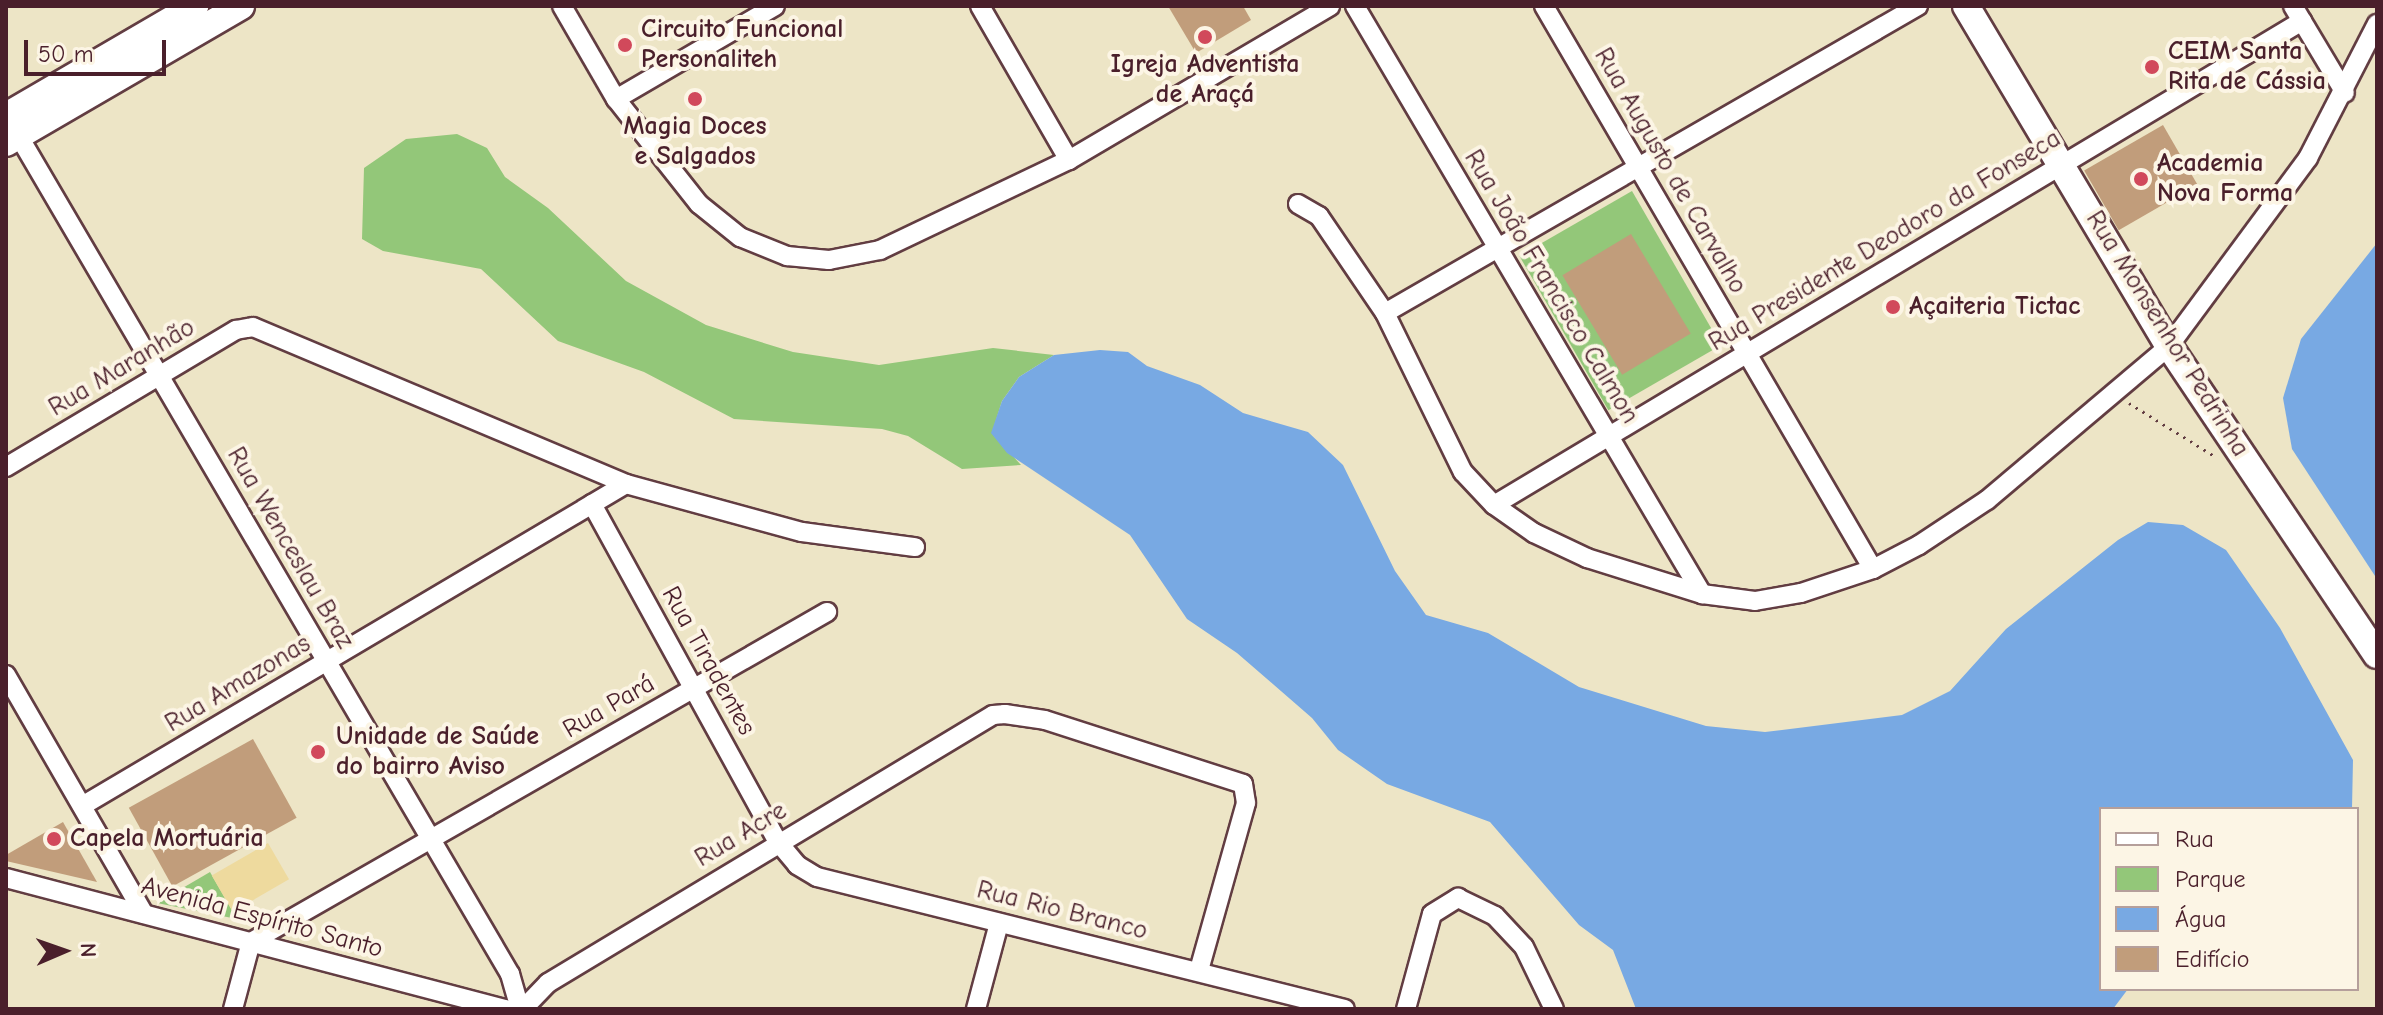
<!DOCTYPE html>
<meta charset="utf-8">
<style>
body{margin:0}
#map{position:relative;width:2383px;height:1015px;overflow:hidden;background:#ede5c6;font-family:"Comic Neue",sans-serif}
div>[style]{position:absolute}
.green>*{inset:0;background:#93c779;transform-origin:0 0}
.sand>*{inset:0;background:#eeda9e;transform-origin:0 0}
.water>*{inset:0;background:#78a9e3}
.building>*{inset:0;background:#c19d7b;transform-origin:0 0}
.path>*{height:3px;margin-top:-1.5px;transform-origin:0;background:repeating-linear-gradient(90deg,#623d42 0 2px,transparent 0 8px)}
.roads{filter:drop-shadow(2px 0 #623d42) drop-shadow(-2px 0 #623d42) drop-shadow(0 2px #623d42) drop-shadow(0 -2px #623d42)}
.street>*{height:18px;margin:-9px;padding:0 9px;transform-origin:9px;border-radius:9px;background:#fff}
.secondary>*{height:26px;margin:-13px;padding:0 13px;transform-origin:13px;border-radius:13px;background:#fff}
.dots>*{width:22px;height:22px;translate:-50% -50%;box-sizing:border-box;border:4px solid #fcf5e5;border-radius:50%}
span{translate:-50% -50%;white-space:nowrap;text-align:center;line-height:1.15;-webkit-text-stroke:8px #fcf5e5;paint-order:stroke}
.poi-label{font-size:26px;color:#4a1f2b;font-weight:700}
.left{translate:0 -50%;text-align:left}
.street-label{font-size:26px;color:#4a1f2b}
.frame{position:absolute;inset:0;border:8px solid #4a1f2b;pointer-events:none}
.legend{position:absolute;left:2099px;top:807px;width:260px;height:184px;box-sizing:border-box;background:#fcf5e5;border:2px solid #b59f9b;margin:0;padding:10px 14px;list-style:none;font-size:24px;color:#4a1f2b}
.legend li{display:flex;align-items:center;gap:16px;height:40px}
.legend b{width:40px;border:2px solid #b59f9b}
.north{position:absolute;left:24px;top:911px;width:80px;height:80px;-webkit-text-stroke:6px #fcf5e5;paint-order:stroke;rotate:88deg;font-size:22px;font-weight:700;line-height:32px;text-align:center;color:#4a1f2b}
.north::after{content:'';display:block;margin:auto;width:28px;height:36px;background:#4a1f2b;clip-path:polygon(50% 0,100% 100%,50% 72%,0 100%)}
.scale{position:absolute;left:24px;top:40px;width:142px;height:36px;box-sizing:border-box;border:4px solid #4a1f2b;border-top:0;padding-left:10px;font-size:24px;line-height:28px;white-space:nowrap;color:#4a1f2b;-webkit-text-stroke:6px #fcf5e5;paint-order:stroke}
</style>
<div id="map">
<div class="green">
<i style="clip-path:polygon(457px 134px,487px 148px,505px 177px,548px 208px,626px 281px,706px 325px,793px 352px,879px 365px,993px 348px,1054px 355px,1019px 377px,1002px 401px,992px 433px,1021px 465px,962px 469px,908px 436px,882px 429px,734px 419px,644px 372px,558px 341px,481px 269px,383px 251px,362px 239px,364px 168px,406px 139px)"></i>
<i style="left:1632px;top:191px;width:178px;height:130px;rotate:60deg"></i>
<i style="clip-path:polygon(210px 872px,237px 919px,157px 903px)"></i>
</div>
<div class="sand">
<i style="left:268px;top:843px;width:42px;height:65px;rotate:60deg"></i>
</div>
<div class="water">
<i style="clip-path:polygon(2377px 243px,2377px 579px,2292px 449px,2283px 398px,2301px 339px)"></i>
<i style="clip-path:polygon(1100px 350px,1128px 352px,1147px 366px,1200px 385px,1243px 413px,1308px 432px,1343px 465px,1395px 571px,1426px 615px,1488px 633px,1579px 687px,1706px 726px,1765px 732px,1902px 715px,1950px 691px,2006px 629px,2118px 540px,2148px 522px,2183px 525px,2226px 550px,2280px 628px,2353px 760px,2352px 809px,2101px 809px,2101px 989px,2128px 989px,2113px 1009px,1636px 1009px,1613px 950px,1579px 925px,1490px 822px,1387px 784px,1338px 750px,1312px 718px,1237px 653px,1187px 619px,1130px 535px,1007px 453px,991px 433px,1002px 401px,1019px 377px,1054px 355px)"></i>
</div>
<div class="building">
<i style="clip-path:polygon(1168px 6px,1243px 6px,1251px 20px,1196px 53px)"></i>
<i style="left:2163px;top:125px;width:69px;height:91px;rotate:60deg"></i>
<i style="left:1631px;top:234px;width:116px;height:80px;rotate:59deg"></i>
<i style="left:253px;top:739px;width:90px;height:142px;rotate:61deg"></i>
<i style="clip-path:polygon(63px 822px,97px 882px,6px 861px,6px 855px)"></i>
</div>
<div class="path">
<i style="left:2129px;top:403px;width:100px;rotate:31.9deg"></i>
</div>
<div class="roads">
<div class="street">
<i style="left:562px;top:6px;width:108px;rotate:59.9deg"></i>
<i style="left:616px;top:99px;width:134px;rotate:51.7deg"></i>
<i style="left:699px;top:204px;width:53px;rotate:38.8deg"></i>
<i style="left:740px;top:237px;width:51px;rotate:22deg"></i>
<i style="left:787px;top:256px;width:42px;rotate:5.4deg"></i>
<i style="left:829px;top:260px;width:52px;rotate:-11.1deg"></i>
<i style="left:880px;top:250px;width:209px;rotate:-25.5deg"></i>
<i style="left:1069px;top:160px;width:303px;rotate:-30.5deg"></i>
<i style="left:980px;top:6px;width:178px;rotate:60deg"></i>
<i style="left:1355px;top:6px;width:683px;rotate:59.45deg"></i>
<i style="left:1544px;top:6px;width:652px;rotate:59.7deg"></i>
<i style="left:2293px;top:6px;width:101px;rotate:59.1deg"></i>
<i style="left:616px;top:99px;width:184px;rotate:-30.3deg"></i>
<i style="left:14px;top:128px;width:981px;rotate:59.62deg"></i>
<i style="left:510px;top:974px;width:36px;rotate:74deg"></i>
<i style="left:1298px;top:204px;width:24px;rotate:30deg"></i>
<i style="left:1319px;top:216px;width:117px;rotate:55.8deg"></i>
<i style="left:1385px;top:313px;width:177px;rotate:63.9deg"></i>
<i style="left:1463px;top:472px;width:45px;rotate:46.8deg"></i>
<i style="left:1494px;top:505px;width:49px;rotate:35deg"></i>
<i style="left:1534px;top:533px;width:59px;rotate:25.3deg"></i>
<i style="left:1587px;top:558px;width:121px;rotate:17.4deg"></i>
<i style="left:1702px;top:594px;width:53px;rotate:7.5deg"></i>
<i style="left:1755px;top:601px;width:47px;rotate:-9.9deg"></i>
<i style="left:1801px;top:593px;width:76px;rotate:-18.4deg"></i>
<i style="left:1873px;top:569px;width:52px;rotate:-27.6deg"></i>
<i style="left:1919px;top:545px;width:82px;rotate:-33.5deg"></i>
<i style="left:1987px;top:500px;width:238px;rotate:-40.2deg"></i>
<i style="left:2169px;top:346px;width:234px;rotate:-53.5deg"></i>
<i style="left:2308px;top:158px;width:151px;rotate:-62.8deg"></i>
<i style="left:1385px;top:313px;width:615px;rotate:-29.94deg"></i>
<i style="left:6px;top:467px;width:268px;rotate:-30.8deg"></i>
<i style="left:236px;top:330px;width:17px;rotate:-10deg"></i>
<i style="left:253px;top:327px;width:405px;rotate:22.8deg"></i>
<i style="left:626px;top:484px;width:182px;rotate:15.3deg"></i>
<i style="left:802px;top:532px;width:114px;rotate:7.6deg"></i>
<i style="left:592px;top:504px;width:386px;rotate:61.2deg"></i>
<i style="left:778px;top:842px;width:30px;rotate:50deg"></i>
<i style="left:797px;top:865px;width:23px;rotate:31deg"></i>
<i style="left:817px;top:877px;width:544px;rotate:14.04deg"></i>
<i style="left:1494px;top:505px;width:942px;rotate:-30.92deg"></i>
<i style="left:6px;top:675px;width:276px;rotate:60deg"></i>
<i style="left:82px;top:806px;width:632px;rotate:-30.62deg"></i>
<i style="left:6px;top:878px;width:516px;rotate:14.71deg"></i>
<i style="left:233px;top:1009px;width:69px;rotate:-75deg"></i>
<i style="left:251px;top:942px;width:664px;rotate:-29.81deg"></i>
<i style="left:523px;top:1009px;width:36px;rotate:-46deg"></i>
<i style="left:548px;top:983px;width:519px;rotate:-31.06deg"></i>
<i style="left:993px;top:715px;width:12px;rotate:-5deg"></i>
<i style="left:1005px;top:714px;width:40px;rotate:8.5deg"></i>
<i style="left:1045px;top:720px;width:208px;rotate:17.9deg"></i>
<i style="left:1243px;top:784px;width:19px;rotate:81deg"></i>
<i style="left:1246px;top:803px;width:173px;rotate:105.7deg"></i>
<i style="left:976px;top:1009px;width:89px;rotate:-75deg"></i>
<i style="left:1406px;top:1009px;width:98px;rotate:-74.7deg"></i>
<i style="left:1432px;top:914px;width:31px;rotate:-32deg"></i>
<i style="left:1458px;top:898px;width:41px;rotate:25.9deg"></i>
<i style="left:1495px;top:916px;width:42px;rotate:46.9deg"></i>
<i style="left:1524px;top:947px;width:69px;rotate:64.2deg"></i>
</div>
<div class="secondary">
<i style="left:1966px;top:6px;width:396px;rotate:59.2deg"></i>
<i style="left:2169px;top:346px;width:372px;rotate:56.1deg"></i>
<i style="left:6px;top:116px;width:219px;rotate:-30.2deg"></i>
<i style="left:6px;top:143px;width:272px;rotate:-30.2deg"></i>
</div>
</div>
<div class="dots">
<i style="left:1205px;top:37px;background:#d1495b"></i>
<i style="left:625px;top:45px;background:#d1495b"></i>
<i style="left:2152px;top:67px;background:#d1495b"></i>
<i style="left:695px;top:99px;background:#d1495b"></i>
<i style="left:2141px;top:179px;background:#d1495b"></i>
<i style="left:1893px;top:307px;background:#d1495b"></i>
<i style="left:318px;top:752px;background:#d1495b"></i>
<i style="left:54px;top:839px;background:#d1495b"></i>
</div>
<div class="poi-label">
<span class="left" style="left:641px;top:45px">Circuito Funcional<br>Personaliteh</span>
<span class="left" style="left:2168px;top:67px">CEIM Santa<br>Rita de Cássia</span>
<span style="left:1205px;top:80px">Igreja Adventista<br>de Araçá</span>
<span style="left:695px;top:142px">Magia Doces<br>e Salgados</span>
<span class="left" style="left:2157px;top:179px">Academia<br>Nova Forma</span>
<span class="left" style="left:1909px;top:307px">Açaiteria Tictac</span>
<span class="left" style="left:336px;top:752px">Unidade de Saúde<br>do bairro Aviso</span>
<span class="left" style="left:70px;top:839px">Capela Mortuária</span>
</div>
<div class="street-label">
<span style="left:1670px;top:171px;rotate:60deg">Rua Augusto de Carvalho</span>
<span style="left:1885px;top:241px;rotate:-31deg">Rua Presidente Deodoro da Fonseca</span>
<span style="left:1551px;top:287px;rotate:59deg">Rua João Francisco Calmon</span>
<span style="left:2167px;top:334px;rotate:58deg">Rua Monsenhor Pedrinha</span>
<span style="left:122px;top:368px;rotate:-31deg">Rua Maranhão</span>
<span style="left:290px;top:548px;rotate:60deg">Rua Wenceslau Braz</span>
<span style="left:708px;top:661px;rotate:61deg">Rua Tiradentes</span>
<span style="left:238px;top:684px;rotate:-31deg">Rua Amazonas</span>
<span style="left:609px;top:707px;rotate:-30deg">Rua Pará</span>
<span style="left:741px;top:835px;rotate:-31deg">Rua Acre</span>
<span style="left:1062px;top:911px;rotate:14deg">Rua Rio Branco</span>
<span style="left:262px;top:918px;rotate:15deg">Avenida Espírito Santo</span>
</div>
<div class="frame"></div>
<ul class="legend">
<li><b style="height:10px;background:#fff"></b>Rua</li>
<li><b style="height:22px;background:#93c779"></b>Parque</li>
<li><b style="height:22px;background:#78a9e3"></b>Água</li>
<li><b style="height:22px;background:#c19d7b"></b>Edifício</li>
</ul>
<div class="north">N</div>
<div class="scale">50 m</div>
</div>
